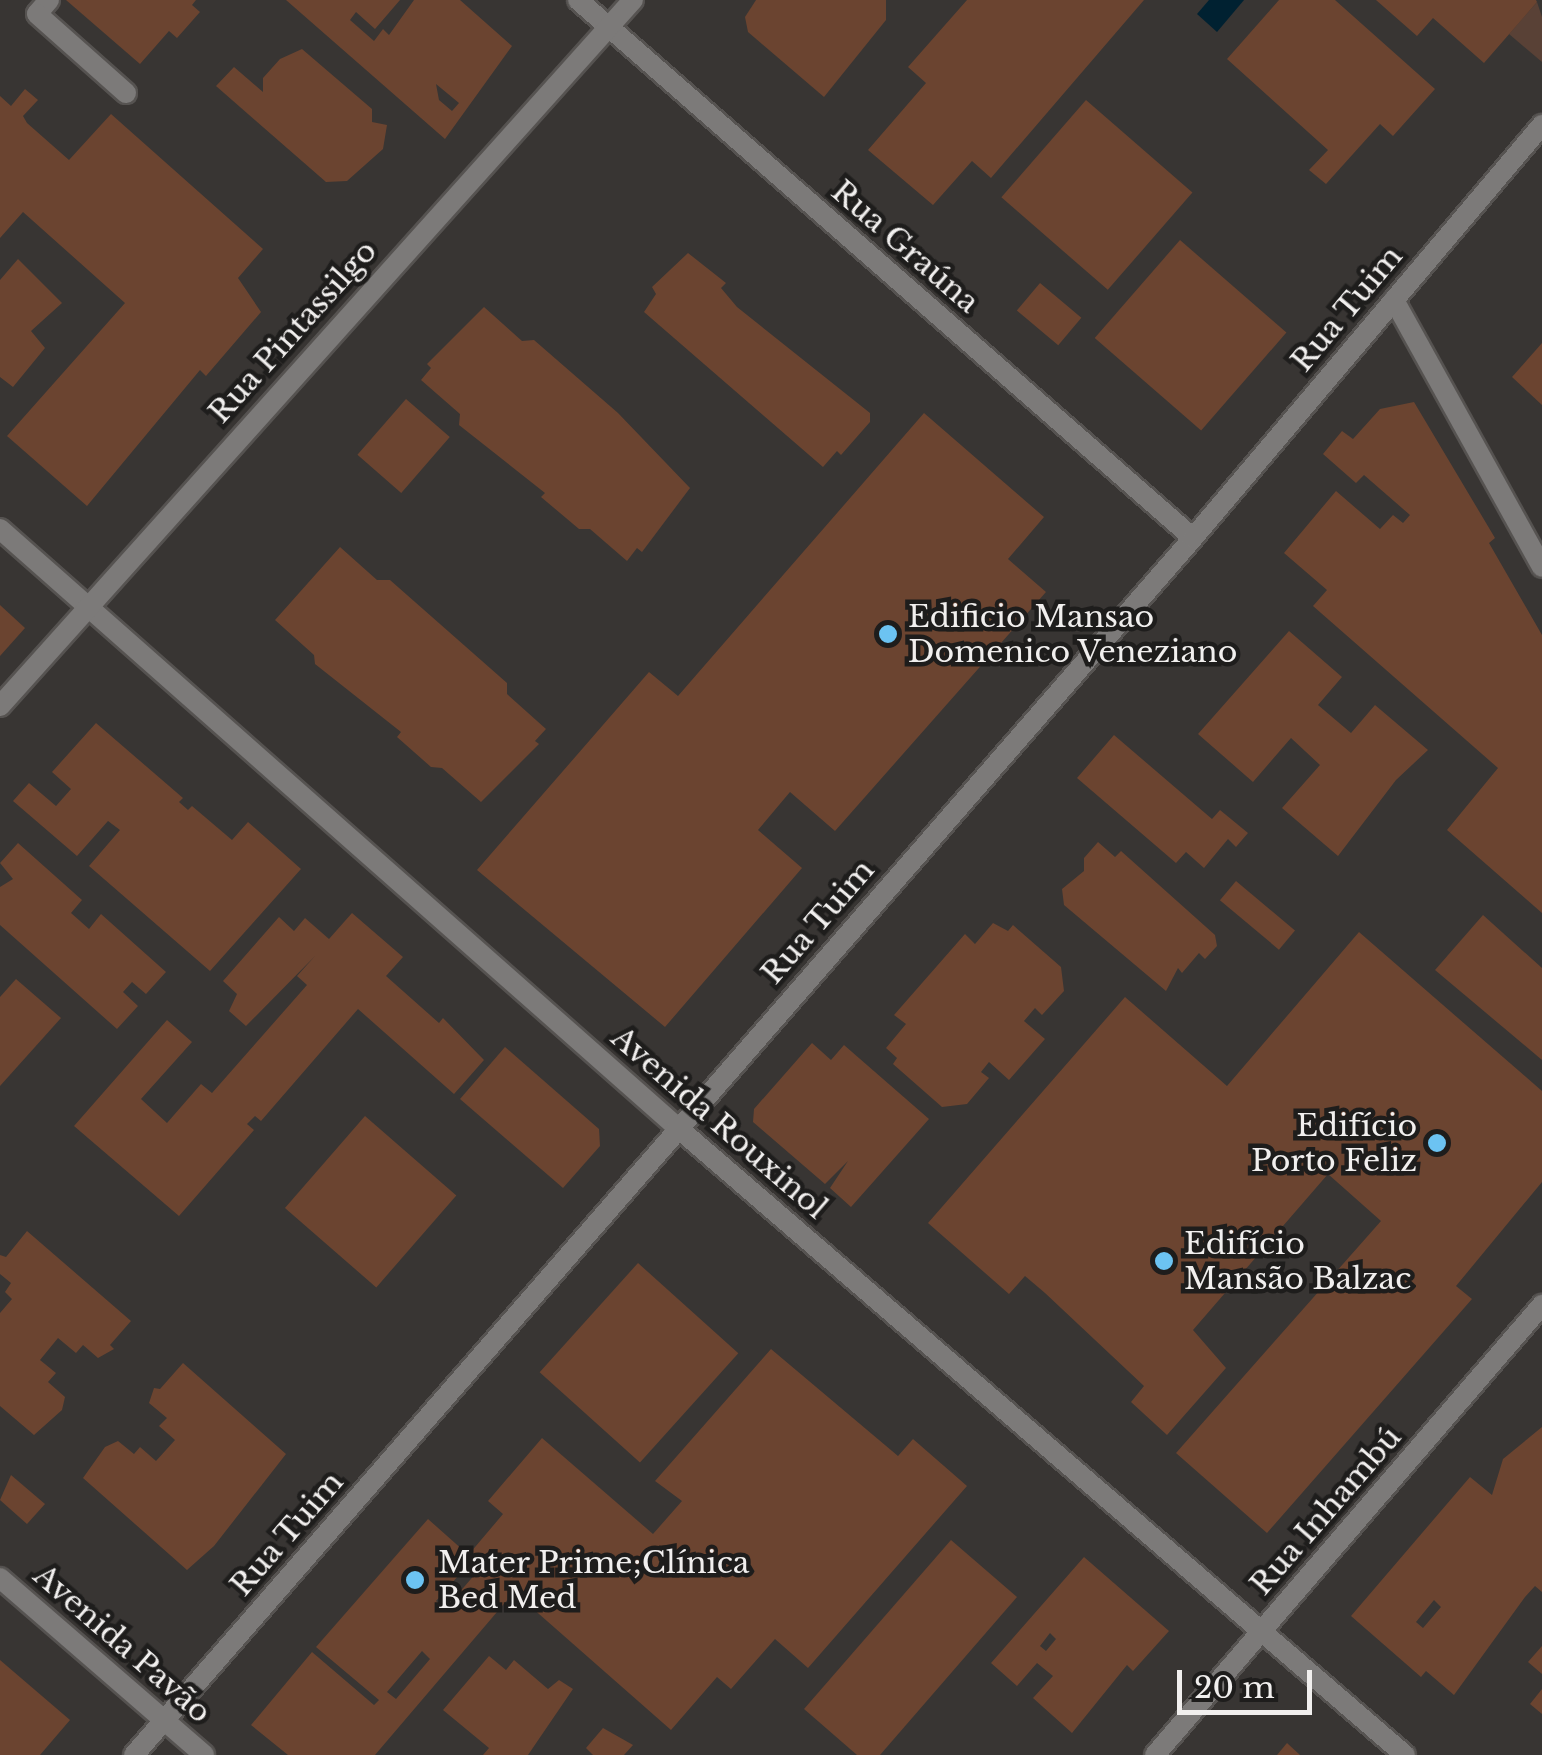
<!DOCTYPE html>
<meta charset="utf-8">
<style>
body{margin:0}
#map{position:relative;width:1542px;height:1755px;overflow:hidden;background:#383533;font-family:"Libre Baskerville",serif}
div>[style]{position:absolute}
.green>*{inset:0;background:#594136}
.water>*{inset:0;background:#002131}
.building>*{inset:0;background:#6b4430;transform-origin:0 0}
.roads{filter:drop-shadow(2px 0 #565351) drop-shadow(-2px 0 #565351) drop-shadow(0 2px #565351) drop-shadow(0 -2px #565351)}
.minor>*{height:20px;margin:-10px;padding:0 10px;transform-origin:10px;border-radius:10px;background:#7c7a79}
.dots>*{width:28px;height:28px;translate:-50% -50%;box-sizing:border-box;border:5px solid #1e1d1c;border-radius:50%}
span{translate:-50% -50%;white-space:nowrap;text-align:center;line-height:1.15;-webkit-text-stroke:9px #1e1d1c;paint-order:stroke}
.street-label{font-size:30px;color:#f1efee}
.poi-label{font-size:30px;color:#f1efee}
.left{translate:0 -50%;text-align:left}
.right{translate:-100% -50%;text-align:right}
.scale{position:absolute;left:1177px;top:1670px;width:135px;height:45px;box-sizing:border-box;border:5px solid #f1efee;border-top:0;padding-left:12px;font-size:30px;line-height:35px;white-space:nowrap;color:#f1efee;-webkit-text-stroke:8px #1e1d1c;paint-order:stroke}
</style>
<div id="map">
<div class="green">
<i style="clip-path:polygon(1537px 2px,1542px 17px,1542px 62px,1509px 34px)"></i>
</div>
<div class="water">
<i style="clip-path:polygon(1209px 0,1244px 0,1217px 32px,1197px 14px)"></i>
</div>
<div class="building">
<i style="clip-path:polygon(66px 0,196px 0,192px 5px,200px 12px,177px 38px,169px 31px,140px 64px)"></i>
<i style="clip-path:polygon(evenodd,286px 0,400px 0,375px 29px,356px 12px,350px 20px,374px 41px,383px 29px,389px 35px,414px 0,460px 0,512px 46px,445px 139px,286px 0,436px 84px,459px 103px,452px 111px,439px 100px,436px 84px)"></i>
<i style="clip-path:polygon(756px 0,886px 0,886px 20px,824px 97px,748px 32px,745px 17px)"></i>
<i style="clip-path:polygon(967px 0,1144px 0,991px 178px,972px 161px,933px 205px,868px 150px,926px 83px,908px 67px)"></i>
<i style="clip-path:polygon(1279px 0,1335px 0,1435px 89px,1393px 136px,1380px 124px,1326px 184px,1309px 170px,1328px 150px,1227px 59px)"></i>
<i style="clip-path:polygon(1376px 0,1536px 0,1537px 2px,1484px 63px,1433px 18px,1417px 36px)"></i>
<i style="clip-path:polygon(302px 49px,372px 109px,372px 122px,387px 125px,383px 149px,347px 181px,326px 182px,216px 86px,234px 67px,263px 92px,263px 78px,280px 59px)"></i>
<i style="clip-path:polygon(25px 89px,38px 100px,23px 116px,27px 123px,69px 160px,111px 114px,263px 249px,238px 278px,261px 312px,206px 376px,200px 370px,87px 506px,7px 436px,125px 303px,23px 212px,0 238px,0 96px,11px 106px)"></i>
<i style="left:1086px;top:100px;width:141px;height:129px;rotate:41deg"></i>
<i style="left:1180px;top:240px;width:141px;height:130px;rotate:41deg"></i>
<i style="clip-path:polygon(688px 253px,726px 283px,721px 288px,737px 307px,870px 413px,870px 422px,841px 455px,837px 451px,823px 467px,644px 312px,656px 294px,652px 287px)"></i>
<i style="clip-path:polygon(18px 259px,62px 303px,31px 331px,45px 348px,13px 387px,0 377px,0 280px)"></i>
<i style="left:1040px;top:283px;width:54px;height:36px;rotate:40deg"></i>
<i style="clip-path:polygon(484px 307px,522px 341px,534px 340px,618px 413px,690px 488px,642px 552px,637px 548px,627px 561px,590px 529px,579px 529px,541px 497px,545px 493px,459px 425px,460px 414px,421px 380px,431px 368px,427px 364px)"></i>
<i style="clip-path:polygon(1542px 343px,1542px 405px,1512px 377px)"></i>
<i style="left:406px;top:399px;width:58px;height:74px;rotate:41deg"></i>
<i style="clip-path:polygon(1414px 402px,1495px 538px,1489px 543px,1542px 635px,1542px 913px,1447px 830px,1498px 768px,1313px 606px,1327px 590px,1284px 553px,1336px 491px,1380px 529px,1393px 515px,1403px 523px,1410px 515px,1364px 475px,1356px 483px,1323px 454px,1342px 431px,1353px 439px,1380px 409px)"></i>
<i style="clip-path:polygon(924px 413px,1044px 517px,1008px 559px,1046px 592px,835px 831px,790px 792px,758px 830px,802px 868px,665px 1027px,477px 870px,649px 672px,678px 696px)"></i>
<i style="clip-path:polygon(340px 547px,377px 580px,390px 580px,507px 683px,507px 694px,546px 729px,535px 741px,539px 744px,481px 802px,442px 768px,431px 767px,397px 737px,401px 732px,315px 664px,314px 655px,275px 620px)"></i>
<i style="clip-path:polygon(0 605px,25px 628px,0 656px)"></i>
<i style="clip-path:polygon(1289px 631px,1342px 677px,1318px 705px,1351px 733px,1375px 705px,1428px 750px,1396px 780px,1338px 856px,1282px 808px,1320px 765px,1291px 738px,1253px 782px,1198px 734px)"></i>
<i style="clip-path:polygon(96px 723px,183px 798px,179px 802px,188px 810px,192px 806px,232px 840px,248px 822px,301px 869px,210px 971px,89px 866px,120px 830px,108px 821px,77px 856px,13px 801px,29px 783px,56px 806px,71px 789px,52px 772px)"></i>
<i style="clip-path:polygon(1114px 735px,1212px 819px,1220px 810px,1248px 833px,1236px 847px,1228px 839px,1204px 868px,1186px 852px,1176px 863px,1077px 778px)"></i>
<i style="clip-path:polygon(1098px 842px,1115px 857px,1121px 851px,1215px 935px,1217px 946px,1205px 959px,1199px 953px,1182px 973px,1178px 968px,1166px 991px,1064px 905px,1062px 889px,1084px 871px,1084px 858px)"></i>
<i style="clip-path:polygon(18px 843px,82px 900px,71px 913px,89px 929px,101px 914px,166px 972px,146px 994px,132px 982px,123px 992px,138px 1006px,117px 1029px,0 925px,0 887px,13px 879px,0 863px)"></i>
<i style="left:1236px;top:881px;width:77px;height:25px;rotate:40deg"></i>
<i style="clip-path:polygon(352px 913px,403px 957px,386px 976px,439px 1023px,443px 1018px,484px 1060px,454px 1094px,358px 1009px,261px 1121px,255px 1116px,247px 1124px,254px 1130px,179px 1216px,74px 1126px,167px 1020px,192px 1042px,141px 1099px,167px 1123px,201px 1084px,212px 1093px,307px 985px,297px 976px,315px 956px,246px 1026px,229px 1011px,237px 994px,223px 981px,279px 917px,294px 931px,305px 918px,329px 939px)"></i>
<i style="clip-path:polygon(1483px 915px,1542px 968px,1542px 1060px,1435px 970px)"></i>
<i style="clip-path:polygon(993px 923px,1008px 931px,1013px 925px,1061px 967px,1064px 991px,1042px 1015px,1035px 1008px,1024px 1021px,1045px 1039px,1009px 1080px,989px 1062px,981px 1072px,989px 1078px,967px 1104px,942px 1107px,893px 1064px,897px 1058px,886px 1048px,906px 1024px,894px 1015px,965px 934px,975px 944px)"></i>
<i style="clip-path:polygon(1359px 932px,1542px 1091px,1542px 1182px,1456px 1286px,1472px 1299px,1267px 1533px,1176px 1453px,1381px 1221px,1328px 1174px,1193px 1330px,1226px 1368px,1167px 1435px,1131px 1402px,1144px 1386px,1045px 1293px,1025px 1276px,1009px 1294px,928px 1223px,1125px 997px,1227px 1086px)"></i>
<i style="clip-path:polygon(16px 979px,61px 1018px,0 1086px,0 997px)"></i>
<i style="clip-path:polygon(812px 1043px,831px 1060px,844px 1045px,929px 1119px,851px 1207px,830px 1188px,848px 1161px,825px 1184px,753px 1122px,754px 1109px)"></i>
<i style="clip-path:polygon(505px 1047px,599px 1129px,600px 1146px,563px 1188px,460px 1099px)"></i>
<i style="left:365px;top:1116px;width:121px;height:122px;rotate:41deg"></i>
<i style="clip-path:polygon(27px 1231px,131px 1321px,110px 1345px,114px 1349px,98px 1358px,83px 1345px,76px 1353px,58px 1338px,40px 1360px,56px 1373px,48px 1382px,65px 1397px,62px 1410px,34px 1435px,0 1406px,0 1313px,12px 1299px,5px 1292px,11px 1283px,0 1274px,0 1255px,6px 1257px)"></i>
<i style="left:638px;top:1263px;width:135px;height:147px;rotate:42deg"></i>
<i style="clip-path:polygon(evenodd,771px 1349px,898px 1456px,913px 1439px,967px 1486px,808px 1668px,775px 1639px,731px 1689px,717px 1677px,671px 1730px,514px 1592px,375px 1755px,288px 1755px,251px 1725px,312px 1652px,374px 1705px,379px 1700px,316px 1647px,428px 1519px,473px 1559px,436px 1601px,445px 1609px,483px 1565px,470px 1553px,503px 1514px,488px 1501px,542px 1438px,653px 1534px,682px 1501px,655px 1481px,771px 1349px,422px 1651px,430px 1659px,396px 1699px,387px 1692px,422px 1651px)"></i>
<i style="clip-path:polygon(183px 1363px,286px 1454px,214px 1546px,187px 1570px,83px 1478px,105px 1447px,118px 1441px,134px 1454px,140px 1447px,156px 1461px,175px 1440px,159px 1426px,167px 1418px,149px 1403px,154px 1388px,160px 1389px)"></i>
<i style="clip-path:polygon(evenodd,1542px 1427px,1542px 1592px,1535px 1586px,1525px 1597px,1454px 1695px,1426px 1671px,1421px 1677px,1351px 1616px,1470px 1477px,1492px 1495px,1503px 1459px,1542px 1427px,1434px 1600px,1441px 1607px,1423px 1628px,1416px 1622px,1434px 1600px)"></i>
<i style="clip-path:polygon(11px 1475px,45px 1504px,27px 1524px,0 1500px)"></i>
<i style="clip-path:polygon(951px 1540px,1017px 1597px,880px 1755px,857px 1755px,804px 1709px)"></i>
<i style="clip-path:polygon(evenodd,1084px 1557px,1169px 1631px,1133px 1671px,1127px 1665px,1072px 1733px,1033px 1698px,1053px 1676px,1037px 1663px,1017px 1686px,991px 1663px,1084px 1557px,1050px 1633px,1056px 1639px,1046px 1651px,1040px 1646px,1050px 1633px)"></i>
<i style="clip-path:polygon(1542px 1646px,1542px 1674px,1528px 1662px)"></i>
<i style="clip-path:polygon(489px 1656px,506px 1670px,514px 1660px,548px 1689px,559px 1680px,573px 1689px,528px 1755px,483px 1755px,489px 1748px,443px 1710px)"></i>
<i style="clip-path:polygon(0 1660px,70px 1720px,40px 1755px,0 1755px)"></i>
<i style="clip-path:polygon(1542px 1689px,1542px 1714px,1530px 1704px)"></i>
<i style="clip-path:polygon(603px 1728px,633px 1745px,624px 1755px,593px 1755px,586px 1748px)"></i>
<i style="clip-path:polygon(1287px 1743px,1300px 1755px,1277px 1755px)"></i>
</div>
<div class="roads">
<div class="minor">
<i style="left:49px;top:0;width:18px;rotate:131deg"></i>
<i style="left:37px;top:14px;width:119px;rotate:41.6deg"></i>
<i style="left:578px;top:0;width:817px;rotate:41.18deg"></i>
<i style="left:1394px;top:300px;width:305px;rotate:61deg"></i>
<i style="left:0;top:529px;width:905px;rotate:41.46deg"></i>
<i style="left:678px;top:1128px;width:960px;rotate:40.78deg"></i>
<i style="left:0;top:706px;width:948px;rotate:-48.12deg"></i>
<i style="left:0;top:1578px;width:270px;rotate:40.9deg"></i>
<i style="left:134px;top:1755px;width:1613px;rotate:-48.97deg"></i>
<i style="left:1193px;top:538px;width:541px;rotate:-49.8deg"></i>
<i style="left:1155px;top:1755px;width:594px;rotate:-49.3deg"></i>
</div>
</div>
<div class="dots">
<i style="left:888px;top:634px;background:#6cc3f2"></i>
<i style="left:1437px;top:1143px;background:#6cc3f2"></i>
<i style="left:1164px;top:1261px;background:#6cc3f2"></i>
<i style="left:415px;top:1580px;background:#6cc3f2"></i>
</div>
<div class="street-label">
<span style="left:905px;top:247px;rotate:41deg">Rua Graúna</span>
<span style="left:1347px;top:309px;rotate:-50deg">Rua Tuim</span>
<span style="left:293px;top:332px;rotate:-48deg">Rua Pintassilgo</span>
<span style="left:818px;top:922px;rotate:-49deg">Rua Tuim</span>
<span style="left:719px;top:1123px;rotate:41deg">Avenida Rouxinol</span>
<span style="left:1326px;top:1511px;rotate:-49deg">Rua Inhambú</span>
<span style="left:287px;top:1534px;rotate:-49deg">Rua Tuim</span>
<span style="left:122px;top:1644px;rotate:41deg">Avenida Pavão</span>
</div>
<div class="poi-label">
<span class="left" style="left:908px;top:634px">Edificio Mansao<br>Domenico Veneziano</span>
<span class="right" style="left:1417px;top:1143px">Edifício<br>Porto Feliz</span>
<span class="left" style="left:1184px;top:1261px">Edifício<br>Mansão Balzac</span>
<span class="left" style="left:438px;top:1580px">Mater Prime;Clínica<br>Bed Med</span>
</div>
<div class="scale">20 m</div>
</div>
